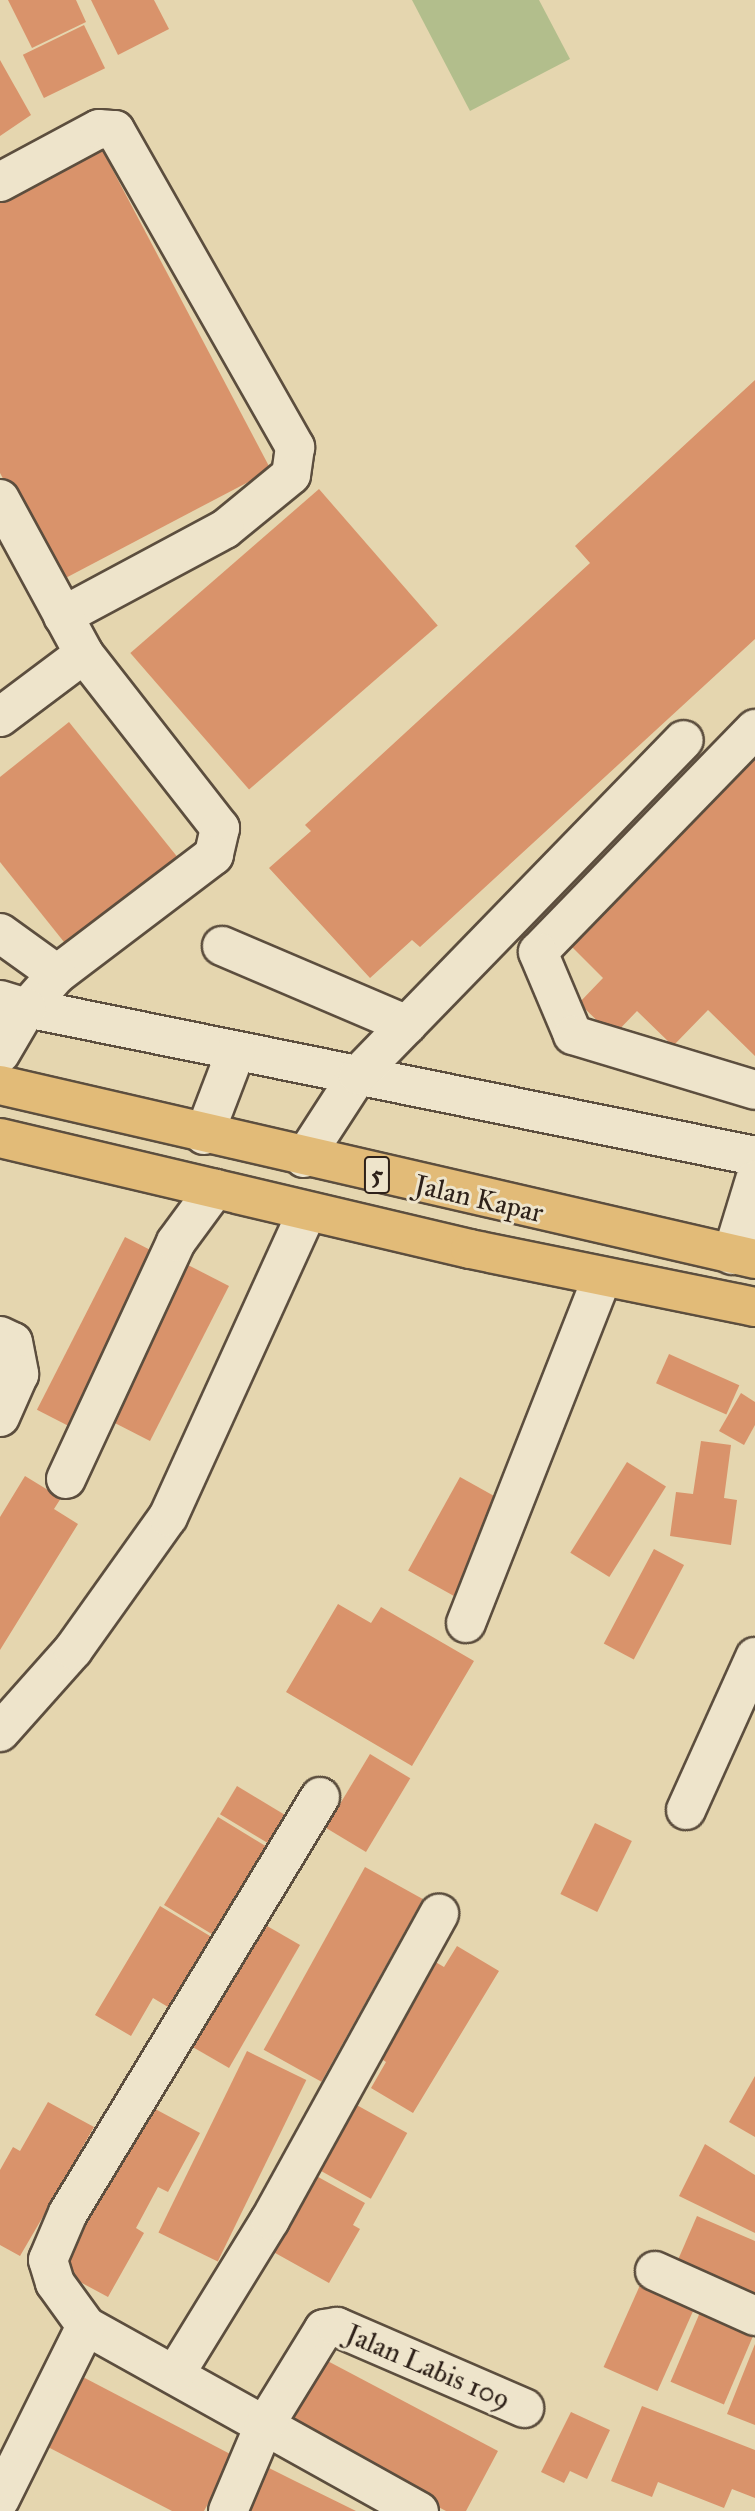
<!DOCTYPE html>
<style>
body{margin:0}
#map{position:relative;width:755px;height:2511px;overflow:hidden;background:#e5d6af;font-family:"IM FELL Great Primer",serif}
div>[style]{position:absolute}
.green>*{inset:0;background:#b2be8c}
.building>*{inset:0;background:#d9936b;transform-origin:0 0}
.roads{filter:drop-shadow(2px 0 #5c4e3e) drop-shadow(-2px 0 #5c4e3e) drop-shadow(0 2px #5c4e3e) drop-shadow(0 -2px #5c4e3e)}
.minor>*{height:38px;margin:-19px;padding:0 19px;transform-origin:19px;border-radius:19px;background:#eee4cb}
.highway>*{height:38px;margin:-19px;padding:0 19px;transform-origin:19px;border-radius:19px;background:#e2bb78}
span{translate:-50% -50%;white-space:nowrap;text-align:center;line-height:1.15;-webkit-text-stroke:6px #eee4cb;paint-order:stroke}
.shield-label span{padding:2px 5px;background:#eee4cb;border:2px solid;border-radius:5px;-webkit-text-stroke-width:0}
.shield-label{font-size:26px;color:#2e2119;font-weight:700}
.street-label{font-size:28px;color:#2e2119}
</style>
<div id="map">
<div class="green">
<i style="clip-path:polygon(412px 0,539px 0,570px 59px,470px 111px)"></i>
</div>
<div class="building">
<i style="clip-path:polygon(8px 0,76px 0,86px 22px,32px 48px)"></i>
<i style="clip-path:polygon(91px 0,154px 0,169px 29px,118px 55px)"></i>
<i style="left:84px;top:25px;width:48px;height:68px;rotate:64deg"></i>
<i style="clip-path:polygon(0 60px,31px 115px,0 136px)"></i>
<i style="clip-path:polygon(98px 142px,271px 470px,58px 582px,0 473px,0 193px)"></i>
<i style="clip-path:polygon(755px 380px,755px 639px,420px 947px,412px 940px,370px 978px,269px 868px,311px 831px,305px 825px,590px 563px,575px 546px)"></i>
<i style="left:319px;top:489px;width:181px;height:250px;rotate:49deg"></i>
<i style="clip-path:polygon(69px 722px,183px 864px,72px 952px,0 862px,0 777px)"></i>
<i style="clip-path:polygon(755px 744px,755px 1056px,708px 1010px,673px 1046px,637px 1011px,613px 1036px,579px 1003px,603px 978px,563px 938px)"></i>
<i style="left:125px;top:1237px;width:40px;height:194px;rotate:27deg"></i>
<i style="left:188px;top:1265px;width:46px;height:174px;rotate:27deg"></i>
<i style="left:669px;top:1354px;width:77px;height:32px;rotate:24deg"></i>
<i style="clip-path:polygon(741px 1393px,755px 1402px,755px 1425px,744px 1445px,719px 1431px)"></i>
<i style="clip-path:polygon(701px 1441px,731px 1445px,724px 1498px,737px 1500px,731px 1545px,670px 1536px,676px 1492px,693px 1494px)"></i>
<i style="left:627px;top:1462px;width:46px;height:107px;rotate:32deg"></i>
<i style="clip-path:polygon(25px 1476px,61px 1498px,54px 1509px,78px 1524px,0 1650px,0 1517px)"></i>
<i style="left:460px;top:1477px;width:56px;height:107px;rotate:29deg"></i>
<i style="left:654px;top:1549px;width:34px;height:107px;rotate:28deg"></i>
<i style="clip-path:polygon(338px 1604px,371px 1623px,381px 1607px,474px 1661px,412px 1766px,286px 1692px)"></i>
<i style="left:370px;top:1754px;width:47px;height:86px;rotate:31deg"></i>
<i style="left:237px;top:1786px;width:75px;height:33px;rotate:31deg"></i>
<i style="clip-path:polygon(218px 1817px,277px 1853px,215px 1936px,164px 1905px)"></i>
<i style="left:595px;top:1823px;width:41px;height:79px;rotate:26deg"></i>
<i style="left:365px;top:1867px;width:66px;height:209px;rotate:29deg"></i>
<i style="clip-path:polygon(160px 1906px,220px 1942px,178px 2013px,153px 1998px,131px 2036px,95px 2015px)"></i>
<i style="left:255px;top:1919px;width:52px;height:142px;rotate:30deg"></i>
<i style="clip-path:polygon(457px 1946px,499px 1971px,413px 2113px,371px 2088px,386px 2062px,370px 2051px,427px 1957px,444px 1967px)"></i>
<i style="left:247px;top:2051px;width:66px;height:202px;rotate:26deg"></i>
<i style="clip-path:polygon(755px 2076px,755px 2137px,729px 2122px)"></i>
<i style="clip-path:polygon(48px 2102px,94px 2127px,71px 2167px,81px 2173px,65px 2201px,55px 2196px,20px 2256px,0 2245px,0 2170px,13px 2147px,20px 2151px)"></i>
<i style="clip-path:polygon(144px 2103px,200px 2133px,168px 2192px,158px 2187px,136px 2228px,144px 2233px,108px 2297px,54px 2268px)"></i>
<i style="left:353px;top:2103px;width:62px;height:75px;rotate:29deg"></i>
<i style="clip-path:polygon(705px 2144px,755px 2175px,755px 2233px,679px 2196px)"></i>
<i style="clip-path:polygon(311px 2173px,365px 2203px,353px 2225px,360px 2229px,329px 2283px,268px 2249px)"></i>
<i style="clip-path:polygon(697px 2216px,755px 2241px,755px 2304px,674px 2269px)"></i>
<i style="left:641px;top:2283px;width:59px;height:92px;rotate:24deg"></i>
<i style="left:701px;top:2310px;width:58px;height:78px;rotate:23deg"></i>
<i style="clip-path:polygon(755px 2344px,755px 2425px,727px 2414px)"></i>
<i style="clip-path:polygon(320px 2357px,498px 2451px,466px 2511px,446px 2511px,283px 2426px)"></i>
<i style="clip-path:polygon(81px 2376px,234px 2456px,204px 2511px,172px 2511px,44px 2445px)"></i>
<i style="clip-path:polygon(642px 2406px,755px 2450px,755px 2498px,732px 2489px,724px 2508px,658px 2482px,652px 2497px,611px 2481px)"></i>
<i style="clip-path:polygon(571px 2412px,610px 2430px,587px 2479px,570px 2471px,564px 2483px,541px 2472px)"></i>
<i style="clip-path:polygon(265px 2466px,295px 2481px,356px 2511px,242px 2511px)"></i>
</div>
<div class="roads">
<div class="minor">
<i style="left:0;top:182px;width:112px;rotate:-28.2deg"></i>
<i style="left:99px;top:129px;width:16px;rotate:4deg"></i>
<i style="left:115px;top:130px;width:365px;rotate:60.4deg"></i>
<i style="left:295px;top:447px;width:28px;rotate:98deg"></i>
<i style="left:291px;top:475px;width:85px;rotate:140.7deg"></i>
<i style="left:225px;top:529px;width:184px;rotate:151.8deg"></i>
<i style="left:0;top:499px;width:176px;rotate:61.5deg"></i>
<i style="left:84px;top:654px;width:221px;rotate:52deg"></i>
<i style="left:220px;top:828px;width:28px;rotate:103deg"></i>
<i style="left:214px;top:855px;width:197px;rotate:142.8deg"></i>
<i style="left:57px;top:974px;width:45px;rotate:131.4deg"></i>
<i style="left:27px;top:1008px;width:743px;rotate:11.49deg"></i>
<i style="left:0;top:717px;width:105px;rotate:-36.9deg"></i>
<i style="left:755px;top:729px;width:311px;rotate:134.2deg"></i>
<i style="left:538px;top:952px;width:90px;rotate:67.1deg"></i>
<i style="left:573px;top:1035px;width:190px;rotate:16.8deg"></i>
<i style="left:0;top:933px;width:70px;rotate:35.7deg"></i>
<i style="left:222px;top:946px;width:201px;rotate:23.1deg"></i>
<i style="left:0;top:1000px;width:28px;rotate:17deg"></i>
<i style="left:27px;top:1008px;width:53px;rotate:120.4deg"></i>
<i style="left:204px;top:1135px;width:90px;rotate:-69.1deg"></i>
<i style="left:304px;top:1158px;width:99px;rotate:-57deg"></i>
<i style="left:358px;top:1075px;width:467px;rotate:-45.8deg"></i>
<i style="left:732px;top:1255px;width:78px;rotate:-73deg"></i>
<i style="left:0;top:1336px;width:14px;rotate:25deg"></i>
<i style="left:13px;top:1342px;width:33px;rotate:79deg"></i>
<i style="left:19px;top:1374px;width:47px;rotate:113.8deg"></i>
<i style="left:66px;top:1479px;width:261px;rotate:-65.1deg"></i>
<i style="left:176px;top:1242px;width:66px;rotate:-53.7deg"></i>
<i style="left:466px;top:1623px;width:372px;rotate:-68.5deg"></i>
<i style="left:0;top:1732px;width:110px;rotate:-48.3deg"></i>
<i style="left:73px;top:1650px;width:163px;rotate:-54.5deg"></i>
<i style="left:168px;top:1517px;width:335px;rotate:-65.5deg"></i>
<i style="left:320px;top:1797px;width:486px;rotate:121.2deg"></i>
<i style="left:68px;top:2213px;width:51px;rotate:113.1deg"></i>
<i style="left:48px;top:2260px;width:24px;rotate:73deg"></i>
<i style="left:55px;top:2283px;width:53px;rotate:54.2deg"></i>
<i style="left:86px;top:2326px;width:381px;rotate:29.1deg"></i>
<i style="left:686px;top:1810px;width:168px;rotate:-65.7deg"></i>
<i style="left:655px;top:2271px;width:110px;rotate:24.2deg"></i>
<i style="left:177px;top:2371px;width:177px;rotate:-58.4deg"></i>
<i style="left:270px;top:2220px;width:350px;rotate:-61.1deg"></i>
<i style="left:0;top:2499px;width:193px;rotate:-63.6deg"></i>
<i style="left:228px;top:2511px;width:90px;rotate:-67.1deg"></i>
<i style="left:263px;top:2428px;width:116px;rotate:-58.4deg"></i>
<i style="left:324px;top:2329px;width:13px;rotate:-9deg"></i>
<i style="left:337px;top:2327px;width:204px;rotate:23.4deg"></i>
</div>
<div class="highway">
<i style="left:0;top:1085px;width:775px;rotate:12.98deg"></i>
<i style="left:0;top:1138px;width:483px;rotate:13.3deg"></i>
<i style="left:470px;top:1249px;width:291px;rotate:11.5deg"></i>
</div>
</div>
<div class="shield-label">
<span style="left:377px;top:1175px">5</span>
</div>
<div class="street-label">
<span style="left:479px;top:1199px;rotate:13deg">Jalan Kapar</span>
<span style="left:428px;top:2367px;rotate:23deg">Jalan Labis 109</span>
</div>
</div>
